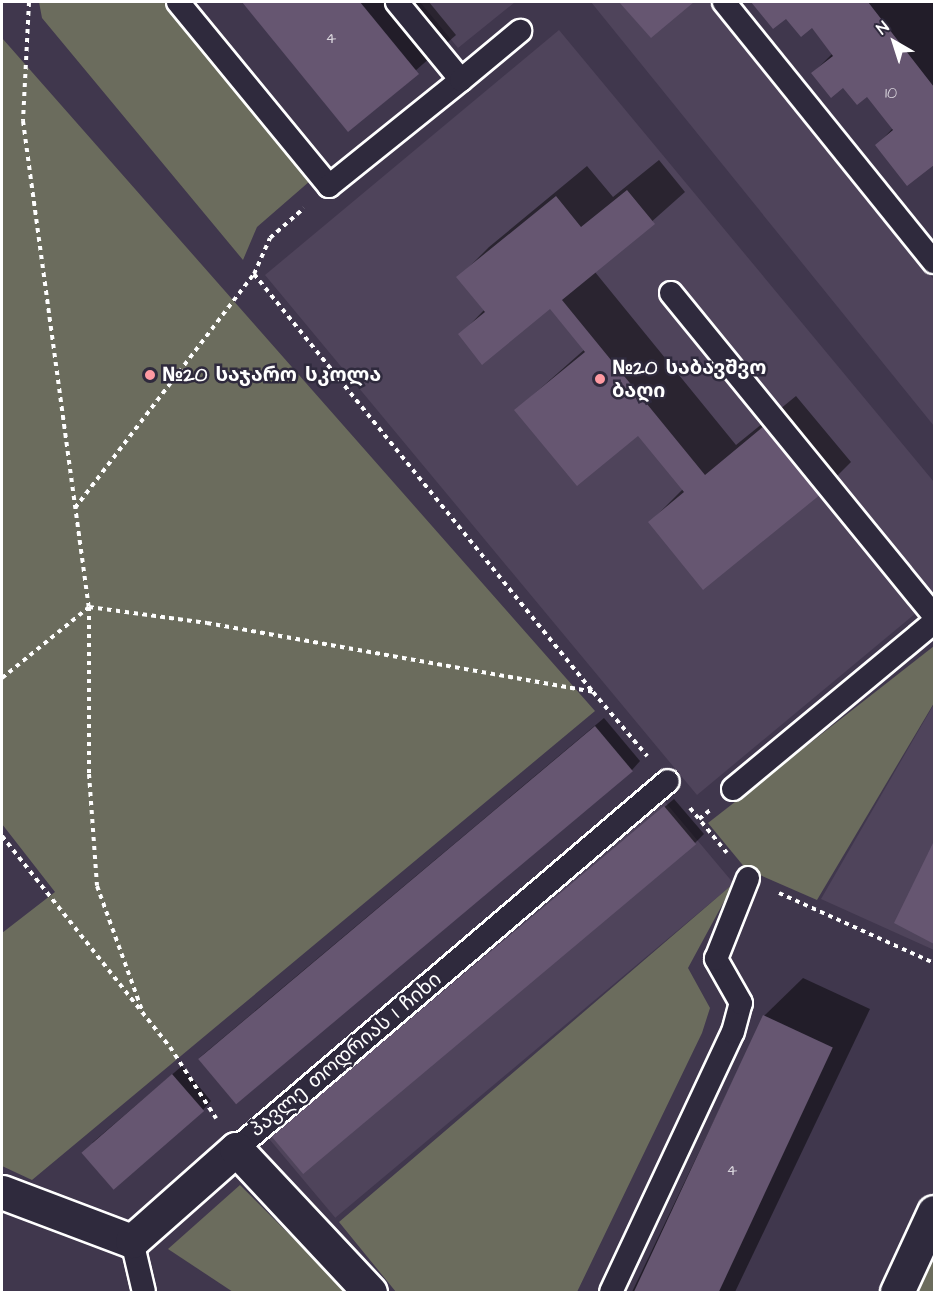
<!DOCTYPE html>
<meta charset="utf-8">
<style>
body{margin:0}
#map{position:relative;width:936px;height:1294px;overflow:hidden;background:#40374d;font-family:"Architects Daughter","Noto Sans Georgian",sans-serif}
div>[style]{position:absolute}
.built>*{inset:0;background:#4f445b;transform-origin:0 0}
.green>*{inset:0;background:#6b6c5d}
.shadow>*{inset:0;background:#0007}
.building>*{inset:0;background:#665671;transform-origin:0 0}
.path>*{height:4px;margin-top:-2px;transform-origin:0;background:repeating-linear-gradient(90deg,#fff 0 4.5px,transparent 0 9px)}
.roads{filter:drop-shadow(2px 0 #fff) drop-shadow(-2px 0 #fff) drop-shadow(0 2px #fff) drop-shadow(0 -2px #fff)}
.service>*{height:22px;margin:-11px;padding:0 11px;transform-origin:11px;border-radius:11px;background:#2f2a3d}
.minor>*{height:33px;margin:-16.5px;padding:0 16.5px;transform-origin:16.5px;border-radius:16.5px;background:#2f2a3d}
.dots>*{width:16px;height:16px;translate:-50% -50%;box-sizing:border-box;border:3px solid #2f2a3d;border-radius:50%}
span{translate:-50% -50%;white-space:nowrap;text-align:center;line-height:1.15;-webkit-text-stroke:5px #2f2a3d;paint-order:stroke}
.number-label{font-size:16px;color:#d9d5dc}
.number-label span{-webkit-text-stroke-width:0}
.poi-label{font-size:20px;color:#fff;font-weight:700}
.left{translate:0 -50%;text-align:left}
.street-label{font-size:20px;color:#fff}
.frame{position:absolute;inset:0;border:3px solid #fff;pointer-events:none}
.north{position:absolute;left:864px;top:12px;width:60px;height:60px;-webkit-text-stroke:4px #2f2a3d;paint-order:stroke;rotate:321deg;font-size:16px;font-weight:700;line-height:24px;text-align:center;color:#fff}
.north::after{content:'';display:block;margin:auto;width:21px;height:27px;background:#fff;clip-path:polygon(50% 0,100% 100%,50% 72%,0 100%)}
</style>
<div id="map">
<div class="built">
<i style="clip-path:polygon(420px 2px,515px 2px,458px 48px)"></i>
<i style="clip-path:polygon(591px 2px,709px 2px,934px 280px,934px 426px)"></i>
<i style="clip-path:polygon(559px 30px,934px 482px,934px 598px,697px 795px,265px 275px)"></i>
<i style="clip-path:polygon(934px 704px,934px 950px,821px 899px)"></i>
<i style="left:661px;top:797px;width:113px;height:520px;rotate:50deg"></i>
</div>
<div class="green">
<i style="clip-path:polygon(39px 2px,164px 2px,310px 181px,257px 227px,243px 260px,42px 18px)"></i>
<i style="clip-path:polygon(2px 38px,595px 711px,32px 1180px,2px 1166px,2px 933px,55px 892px,2px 824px)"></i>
<i style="clip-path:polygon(934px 646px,934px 703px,817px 900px,746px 869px,708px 823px)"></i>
<i style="clip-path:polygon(734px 883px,688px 968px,710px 1008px,702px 1033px,577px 1292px,396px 1292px,339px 1222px)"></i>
<i style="clip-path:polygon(240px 1185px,323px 1268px,344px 1292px,233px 1292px,168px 1249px)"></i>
<i style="clip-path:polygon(934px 1242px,934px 1292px,911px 1292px)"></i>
</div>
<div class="shadow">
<i style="clip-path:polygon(244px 2px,429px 2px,456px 35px,348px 130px)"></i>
<i style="clip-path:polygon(621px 2px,691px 2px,652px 36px)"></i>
<i style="clip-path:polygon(753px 2px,934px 2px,934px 163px,908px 184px,877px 145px,893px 128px,867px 95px,813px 73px,833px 53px,812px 26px,786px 16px,773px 27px)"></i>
<i style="clip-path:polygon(659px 160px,685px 192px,595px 272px,736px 445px,796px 396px,851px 462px,820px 493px,650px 522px,683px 489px,638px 434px,516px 410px,585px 349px,550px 307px,460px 335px,484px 310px,458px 278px,489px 247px,587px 166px,613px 197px)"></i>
<i style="clip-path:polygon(604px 718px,640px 761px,632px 770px,199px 1058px)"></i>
<i style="clip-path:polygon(674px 799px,704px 834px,695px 843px,282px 1128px)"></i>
<i style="clip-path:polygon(934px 845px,934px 942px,896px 923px)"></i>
<i style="clip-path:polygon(803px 978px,870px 1009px,735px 1292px,632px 1292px,764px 1016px)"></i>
<i style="clip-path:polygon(182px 1066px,211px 1101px,203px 1110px,92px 1143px)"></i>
</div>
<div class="building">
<i style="clip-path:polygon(242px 2px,360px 2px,419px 74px,348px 132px)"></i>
<i style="clip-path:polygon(619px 2px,694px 2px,651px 38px)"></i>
<i style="clip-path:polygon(751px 2px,868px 2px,934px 87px,934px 165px,907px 186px,875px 145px,893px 130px,867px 97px,857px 105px,843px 88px,831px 98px,811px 73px,833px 56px,812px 28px,801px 37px,786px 19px,773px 29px)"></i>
<i style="clip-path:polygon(627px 190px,655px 224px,562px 300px,705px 475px,764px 426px,821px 494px,703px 590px,648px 522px,684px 492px,638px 436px,577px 486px,514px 410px,585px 352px,550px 309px,482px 365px,458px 334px,485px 312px,456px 277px,556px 196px,581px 227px)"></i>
<i style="left:595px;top:726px;width:59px;height:518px;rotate:50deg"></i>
<i style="left:664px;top:806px;width:50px;height:513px;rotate:50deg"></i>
<i style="clip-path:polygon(934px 841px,934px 944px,894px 923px)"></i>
<i style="left:763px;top:1015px;width:77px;height:307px;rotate:25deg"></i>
<i style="left:172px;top:1074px;width:49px;height:120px;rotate:49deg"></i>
</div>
<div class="path">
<i style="left:29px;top:2px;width:119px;rotate:92.9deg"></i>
<i style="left:23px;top:121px;width:490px;rotate:82.3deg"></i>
<i style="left:89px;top:607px;width:167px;rotate:90deg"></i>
<i style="left:89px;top:774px;width:112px;rotate:85.9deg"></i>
<i style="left:97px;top:886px;width:135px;rotate:70.1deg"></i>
<i style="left:254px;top:274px;width:538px;rotate:50.96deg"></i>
<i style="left:75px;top:508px;width:295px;rotate:-52.6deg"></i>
<i style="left:254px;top:274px;width:39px;rotate:-66deg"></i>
<i style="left:270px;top:238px;width:45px;rotate:-41.4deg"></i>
<i style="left:2px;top:678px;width:112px;rotate:-39.2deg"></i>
<i style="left:89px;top:607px;width:119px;rotate:7.7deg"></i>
<i style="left:207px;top:623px;width:392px;rotate:10.1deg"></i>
<i style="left:593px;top:692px;width:84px;rotate:49.8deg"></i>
<i style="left:690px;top:808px;width:58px;rotate:50.6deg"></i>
<i style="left:699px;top:819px;width:14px;rotate:-39deg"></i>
<i style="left:2px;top:836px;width:270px;rotate:51.5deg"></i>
<i style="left:170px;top:1047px;width:85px;rotate:57.1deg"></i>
<i style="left:779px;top:893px;width:170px;rotate:24.3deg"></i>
</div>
<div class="roads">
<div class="service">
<i style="left:178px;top:2px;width:238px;rotate:50.6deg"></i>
<i style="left:329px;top:186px;width:169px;rotate:-38.8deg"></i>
<i style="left:461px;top:80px;width:101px;rotate:-129.4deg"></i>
<i style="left:724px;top:2px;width:334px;rotate:51.1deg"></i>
<i style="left:461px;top:80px;width:77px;rotate:-39.7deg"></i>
<i style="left:671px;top:293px;width:417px;rotate:50.8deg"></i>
<i style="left:733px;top:789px;width:261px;rotate:-39.7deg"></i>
<i style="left:236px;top:1149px;width:567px;rotate:-40.43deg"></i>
<i style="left:132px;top:1241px;width:52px;rotate:76.8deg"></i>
<i style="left:611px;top:1292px;width:287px;rotate:-64.9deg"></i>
<i style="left:733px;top:1032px;width:30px;rotate:-75deg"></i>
<i style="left:741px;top:1003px;width:51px;rotate:-119.6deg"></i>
<i style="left:716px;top:959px;width:87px;rotate:-68.4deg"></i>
</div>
<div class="minor">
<i style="left:2px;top:1192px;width:139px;rotate:20.7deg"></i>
<i style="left:132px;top:1241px;width:139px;rotate:-41.5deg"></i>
<i style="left:236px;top:1149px;width:196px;rotate:46.9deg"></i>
<i style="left:897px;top:1292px;width:88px;rotate:-65.2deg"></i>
</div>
</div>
<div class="dots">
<i style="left:150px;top:375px;background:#ff9aa2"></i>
<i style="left:600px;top:379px;background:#ff9aa2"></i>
</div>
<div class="number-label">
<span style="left:331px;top:38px">4</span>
<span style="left:891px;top:93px">10</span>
<span style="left:732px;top:1170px">4</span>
</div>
<div class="poi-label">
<span class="left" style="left:612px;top:380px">№20 საბავშვო<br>ბაღი</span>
<span class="left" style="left:162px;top:375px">№20 საჯარო სკოლა</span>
</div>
<div class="street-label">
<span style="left:346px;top:1055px;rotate:-40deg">პავლე თოდრიას I ჩიხი</span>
</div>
<div class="frame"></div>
<div class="north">N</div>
</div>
